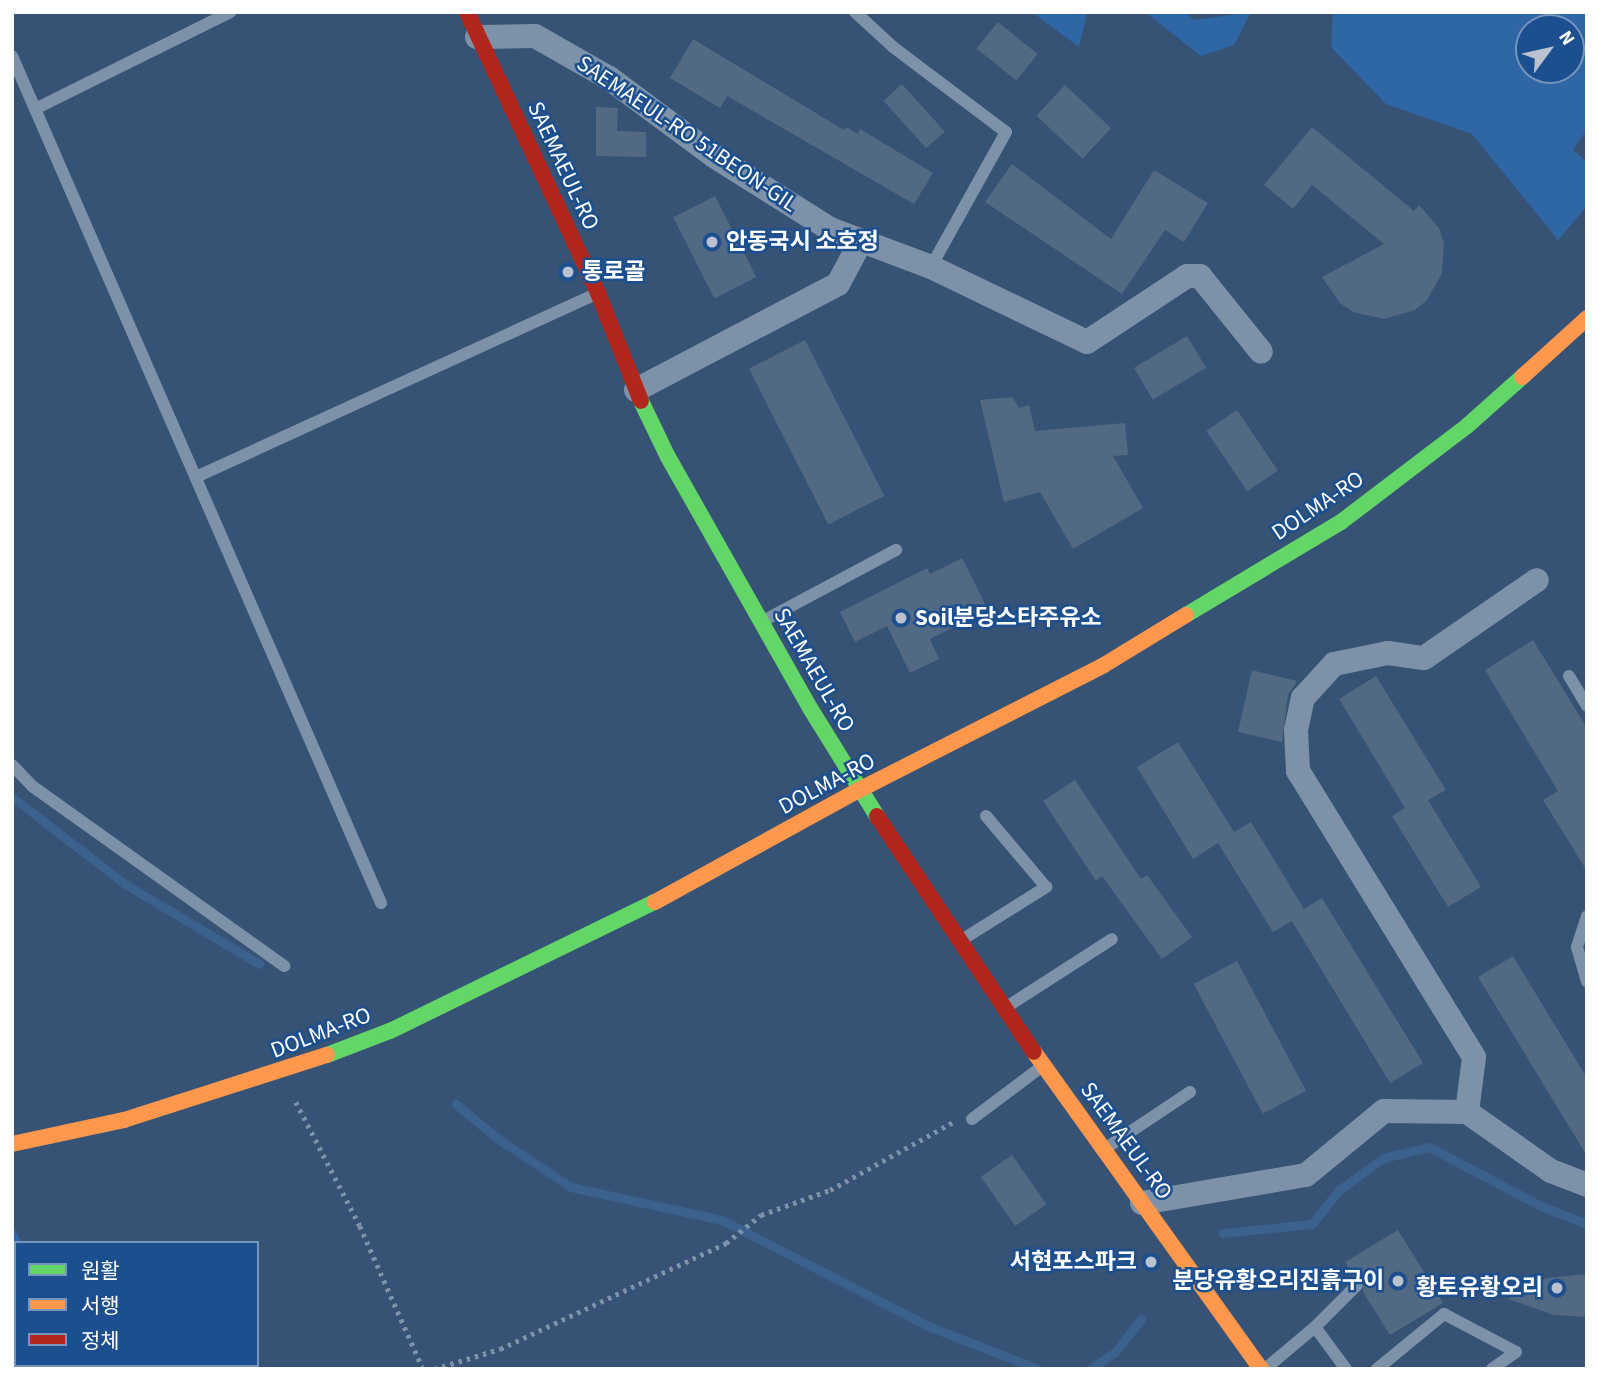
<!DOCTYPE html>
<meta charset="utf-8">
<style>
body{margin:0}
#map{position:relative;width:1599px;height:1381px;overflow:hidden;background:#365274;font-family:"Source Sans 3","Noto Sans KR",sans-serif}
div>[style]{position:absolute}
.green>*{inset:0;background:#2f66a5}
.stream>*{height:9px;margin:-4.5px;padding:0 4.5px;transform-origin:4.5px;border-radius:4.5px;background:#3b618d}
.building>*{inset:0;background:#526984;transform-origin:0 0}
.path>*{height:4.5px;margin-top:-2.25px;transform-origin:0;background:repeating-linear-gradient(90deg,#7d92a8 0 3.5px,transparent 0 8.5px)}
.lane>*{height:12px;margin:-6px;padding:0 6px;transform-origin:6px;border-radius:6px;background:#7d92a8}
.street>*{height:24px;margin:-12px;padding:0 12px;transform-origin:12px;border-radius:12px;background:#7d92a8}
.fast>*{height:16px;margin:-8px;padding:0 8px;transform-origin:8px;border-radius:8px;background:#63d668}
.slow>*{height:16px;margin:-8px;padding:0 8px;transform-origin:8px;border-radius:8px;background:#ff974d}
.jam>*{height:16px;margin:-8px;padding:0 8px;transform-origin:8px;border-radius:8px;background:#b3261e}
.dots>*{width:19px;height:19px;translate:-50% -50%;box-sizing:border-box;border:4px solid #1b4f8f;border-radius:50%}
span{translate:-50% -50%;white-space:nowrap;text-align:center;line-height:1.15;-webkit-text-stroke:5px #1b4f8f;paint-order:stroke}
.street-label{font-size:23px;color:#fff}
.poi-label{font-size:23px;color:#fff;font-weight:700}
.left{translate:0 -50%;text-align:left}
.right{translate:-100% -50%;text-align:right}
.frame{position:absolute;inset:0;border:14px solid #fff;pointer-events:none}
.legend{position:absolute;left:14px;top:1241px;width:245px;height:126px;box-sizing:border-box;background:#1b4f8f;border:2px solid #7695bc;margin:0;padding:9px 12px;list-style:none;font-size:21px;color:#fff}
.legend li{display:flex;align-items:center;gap:14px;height:35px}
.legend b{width:35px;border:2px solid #7695bc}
.north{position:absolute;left:1515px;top:14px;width:70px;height:70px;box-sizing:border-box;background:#1b4f8f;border:2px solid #7695bc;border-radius:50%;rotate:57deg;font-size:19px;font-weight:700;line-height:28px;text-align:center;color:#fff}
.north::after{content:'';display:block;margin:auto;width:24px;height:32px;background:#b9c2ce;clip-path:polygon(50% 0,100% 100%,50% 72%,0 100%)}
</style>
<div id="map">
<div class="green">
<i style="clip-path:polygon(1032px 12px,1087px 12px,1079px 47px)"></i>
<i style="clip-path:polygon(1145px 12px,1185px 12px,1194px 20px,1251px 12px,1234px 45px,1201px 56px)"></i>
<i style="clip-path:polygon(evenodd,1333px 12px,1587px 12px,1587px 129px,1573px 150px,1587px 162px,1587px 206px,1558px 240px,1472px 134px,1386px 104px,1331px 47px,1333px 12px,1529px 28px,1571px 28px,1571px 70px,1529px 70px,1529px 28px)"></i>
<i style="clip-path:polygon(12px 1225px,22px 1243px,16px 1243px,16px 1365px,87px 1369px,12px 1369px)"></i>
</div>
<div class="stream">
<i style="left:12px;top:797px;width:143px;rotate:37.6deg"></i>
<i style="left:125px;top:884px;width:156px;rotate:30.8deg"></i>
<i style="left:456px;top:1104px;width:55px;rotate:39.8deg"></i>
<i style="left:498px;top:1139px;width:87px;rotate:33.3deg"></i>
<i style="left:571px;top:1187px;width:155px;rotate:12.3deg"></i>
<i style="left:722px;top:1220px;width:232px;rotate:27.2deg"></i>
<i style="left:928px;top:1326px;width:118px;rotate:21.4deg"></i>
<i style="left:1223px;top:1233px;width:89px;rotate:-5.8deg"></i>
<i style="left:1312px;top:1224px;width:42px;rotate:-51.8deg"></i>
<i style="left:1338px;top:1191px;width:56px;rotate:-36.3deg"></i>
<i style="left:1383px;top:1158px;width:47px;rotate:-13.4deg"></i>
<i style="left:1429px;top:1147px;width:129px;rotate:27.8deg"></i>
<i style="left:1543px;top:1207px;width:47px;rotate:21.1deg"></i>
<i style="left:1090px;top:1369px;width:30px;rotate:-34deg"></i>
<i style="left:1115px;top:1352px;width:42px;rotate:-51.8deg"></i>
</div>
<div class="building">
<i style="left:998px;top:22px;width:51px;height:34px;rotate:39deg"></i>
<i style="clip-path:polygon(693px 39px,844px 130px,846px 127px,858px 134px,860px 129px,933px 173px,914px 204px,727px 96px,720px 108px,670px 78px)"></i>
<i style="left:902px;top:84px;width:64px;height:25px;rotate:48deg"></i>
<i style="left:1065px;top:85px;width:63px;height:42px;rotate:43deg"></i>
<i style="clip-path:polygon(596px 107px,618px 108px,617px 131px,646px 132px,646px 157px,596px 156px)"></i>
<i style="clip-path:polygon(1312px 127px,1414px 211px,1419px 205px,1439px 228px,1444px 243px,1442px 273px,1427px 300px,1415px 310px,1384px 319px,1353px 312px,1340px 303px,1322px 277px,1384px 244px,1312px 185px,1293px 209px,1264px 185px)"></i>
<i style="clip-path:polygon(1012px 164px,1111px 239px,1154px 170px,1208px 203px,1184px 242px,1165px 230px,1122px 294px,985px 202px)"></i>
<i style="left:715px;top:196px;width:91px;height:47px;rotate:63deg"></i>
<i style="left:1187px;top:336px;width:37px;height:62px;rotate:59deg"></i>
<i style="left:805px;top:340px;width:175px;height:63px;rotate:63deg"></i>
<i style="clip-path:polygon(1012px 397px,1019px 408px,1029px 405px,1035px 431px,1125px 423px,1128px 455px,1113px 456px,1143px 508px,1073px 549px,1040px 492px,1004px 502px,980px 400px)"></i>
<i style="left:1237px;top:410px;width:73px;height:37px;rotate:56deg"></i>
<i style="clip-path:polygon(962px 558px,988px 610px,930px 639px,939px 659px,910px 673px,887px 626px,855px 642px,840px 612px,927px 568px,930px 574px)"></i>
<i style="clip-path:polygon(1533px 640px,1587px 728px,1587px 871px,1543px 800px,1558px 791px,1485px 670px)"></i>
<i style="clip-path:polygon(1252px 670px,1297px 681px,1288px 695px,1282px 742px,1238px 732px)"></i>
<i style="clip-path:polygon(1376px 676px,1446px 790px,1428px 800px,1481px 887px,1448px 907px,1392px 816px,1405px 808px,1339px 699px)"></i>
<i style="clip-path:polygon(1178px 742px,1234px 832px,1251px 822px,1304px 909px,1322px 898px,1423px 1063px,1390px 1083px,1292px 921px,1273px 932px,1218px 843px,1193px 859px,1137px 767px)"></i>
<i style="clip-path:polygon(1075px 780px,1141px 879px,1147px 875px,1192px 937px,1162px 959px,1102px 876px,1096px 881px,1043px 801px)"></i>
<i style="clip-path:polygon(1513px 956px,1587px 1078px,1587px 1156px,1478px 977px)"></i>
<i style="left:1237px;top:961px;width:147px;height:49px;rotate:62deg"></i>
<i style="left:1012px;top:1155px;width:60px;height:38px;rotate:55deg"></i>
<i style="clip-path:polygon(1398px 1230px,1443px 1303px,1390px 1335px,1363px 1292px,1364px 1279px,1354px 1277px,1345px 1262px)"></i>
<i style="clip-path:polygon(1587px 1274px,1587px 1317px,1554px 1315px,1508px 1299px,1547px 1278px)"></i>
</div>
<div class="path">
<i style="left:296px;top:1102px;width:140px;rotate:62.7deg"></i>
<i style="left:360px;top:1226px;width:156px;rotate:66.2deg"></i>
<i style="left:434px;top:1369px;width:69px;rotate:-16.9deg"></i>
<i style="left:500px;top:1349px;width:250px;rotate:-25.1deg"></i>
<i style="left:726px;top:1243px;width:45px;rotate:-38.7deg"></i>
<i style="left:761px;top:1215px;width:73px;rotate:-19.9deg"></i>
<i style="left:830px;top:1190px;width:141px;rotate:-28.9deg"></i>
</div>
<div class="lane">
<i style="left:855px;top:12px;width:52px;rotate:42.6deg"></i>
<i style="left:893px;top:47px;width:141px;rotate:37deg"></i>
<i style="left:1006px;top:132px;width:154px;rotate:119.1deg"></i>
<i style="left:12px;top:56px;width:924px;rotate:66.46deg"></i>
<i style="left:35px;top:109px;width:218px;rotate:-26.4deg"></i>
<i style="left:196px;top:477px;width:441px;rotate:-24.6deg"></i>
<i style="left:763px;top:621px;width:151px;rotate:-28.1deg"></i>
<i style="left:1569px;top:676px;width:35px;rotate:59deg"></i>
<i style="left:12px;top:765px;width:29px;rotate:46deg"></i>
<i style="left:32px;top:786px;width:310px;rotate:35.5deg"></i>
<i style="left:1587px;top:916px;width:33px;rotate:108deg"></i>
<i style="left:1577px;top:947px;width:36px;rotate:74deg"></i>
<i style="left:960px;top:941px;width:102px;rotate:-32.1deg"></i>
<i style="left:1046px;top:887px;width:93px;rotate:-130.2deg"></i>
<i style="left:1005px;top:1008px;width:127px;rotate:-32.8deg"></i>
<i style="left:972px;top:1119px;width:85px;rotate:-36.9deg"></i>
<i style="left:1106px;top:1148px;width:101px;rotate:-33.7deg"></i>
<i style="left:1315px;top:1327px;width:59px;rotate:-45deg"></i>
<i style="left:1265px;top:1369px;width:65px;rotate:-40deg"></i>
<i style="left:1315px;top:1327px;width:52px;rotate:53.6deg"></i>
<i style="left:1377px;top:1369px;width:87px;rotate:-39.4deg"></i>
<i style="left:1444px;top:1314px;width:81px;rotate:27.8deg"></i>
<i style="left:1516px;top:1352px;width:29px;rotate:145deg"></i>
</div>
<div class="street">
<i style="left:477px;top:37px;width:58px;rotate:-1deg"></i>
<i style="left:535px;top:36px;width:85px;rotate:29.6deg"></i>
<i style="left:609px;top:78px;width:131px;rotate:36.6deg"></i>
<i style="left:714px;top:156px;width:137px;rotate:32.2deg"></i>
<i style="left:830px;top:229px;width:108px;rotate:20.6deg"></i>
<i style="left:931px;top:267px;width:173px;rotate:25.7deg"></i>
<i style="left:1087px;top:342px;width:120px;rotate:-33.4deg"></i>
<i style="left:1187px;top:276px;width:13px"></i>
<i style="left:1200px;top:276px;width:97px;rotate:51.2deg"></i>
<i style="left:636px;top:390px;width:228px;rotate:-27.7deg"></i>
<i style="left:838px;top:284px;width:47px;rotate:-61.8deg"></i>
<i style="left:1467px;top:1112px;width:55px;rotate:-82.7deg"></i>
<i style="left:1474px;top:1057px;width:336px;rotate:-121.6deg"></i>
<i style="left:1298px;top:771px;width:41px;rotate:-92.8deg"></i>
<i style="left:1296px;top:730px;width:33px;rotate:-78deg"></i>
<i style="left:1303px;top:698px;width:46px;rotate:-47.6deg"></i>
<i style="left:1334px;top:664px;width:55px;rotate:-11.5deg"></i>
<i style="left:1388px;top:653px;width:36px;rotate:8deg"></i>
<i style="left:1424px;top:658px;width:137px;rotate:-34.6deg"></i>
<i style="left:1142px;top:1203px;width:166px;rotate:-9.7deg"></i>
<i style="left:1306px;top:1175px;width:101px;rotate:-39.4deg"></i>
<i style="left:1384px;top:1111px;width:83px;rotate:0.7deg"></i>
<i style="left:1467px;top:1112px;width:103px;rotate:35.1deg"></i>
<i style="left:1551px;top:1171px;width:39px;rotate:21deg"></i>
</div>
<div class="fast">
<i style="left:641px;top:401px;width:62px;rotate:64.3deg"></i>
<i style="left:668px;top:457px;width:288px;rotate:60.5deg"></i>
<i style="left:810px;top:708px;width:127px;rotate:58.2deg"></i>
<i style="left:1186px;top:615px;width:181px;rotate:-31deg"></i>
<i style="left:1341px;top:522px;width:158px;rotate:-37.3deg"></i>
<i style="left:1467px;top:426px;width:74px;rotate:-41.7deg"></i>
<i style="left:327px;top:1055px;width:67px;rotate:-20.9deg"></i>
<i style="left:390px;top:1031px;width:295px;rotate:-26deg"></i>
</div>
<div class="slow">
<i style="left:1522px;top:377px;width:88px;rotate:-42.2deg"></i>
<i style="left:655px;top:902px;width:233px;rotate:-28.8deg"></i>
<i style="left:859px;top:790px;width:275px;rotate:-27deg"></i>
<i style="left:1104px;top:665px;width:96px;rotate:-31.4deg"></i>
<i style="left:1034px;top:1052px;width:390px;rotate:54.4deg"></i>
<i style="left:12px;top:1144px;width:115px;rotate:-12.1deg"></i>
<i style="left:124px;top:1120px;width:213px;rotate:-17.8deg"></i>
</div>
<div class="jam">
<i style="left:467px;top:12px;width:310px;rotate:65deg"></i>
<i style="left:598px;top:293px;width:116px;rotate:68.3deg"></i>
<i style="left:877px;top:816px;width:283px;rotate:56.4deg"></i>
</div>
<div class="dots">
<i style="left:712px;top:242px;background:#b9c2ce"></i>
<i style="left:568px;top:272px;background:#b9c2ce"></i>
<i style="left:901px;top:618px;background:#b9c2ce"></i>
<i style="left:1151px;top:1262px;background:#b9c2ce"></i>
<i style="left:1398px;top:1281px;background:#b9c2ce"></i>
<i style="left:1557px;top:1288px;background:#b9c2ce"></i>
</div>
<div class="street-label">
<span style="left:687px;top:134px;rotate:34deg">SAEMAEUL-RO 51BEON-GIL</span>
<span style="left:563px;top:166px;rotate:65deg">SAEMAEUL-RO</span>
<span style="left:1318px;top:506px;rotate:-34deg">DOLMA-RO</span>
<span style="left:814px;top:670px;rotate:60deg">SAEMAEUL-RO</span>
<span style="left:827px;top:784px;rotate:-28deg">DOLMA-RO</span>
<span style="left:321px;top:1033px;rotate:-21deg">DOLMA-RO</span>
<span style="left:1126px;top:1141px;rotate:54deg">SAEMAEUL-RO</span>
</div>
<div class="poi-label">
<span class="left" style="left:726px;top:242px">안동국시 소호정</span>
<span class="left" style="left:582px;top:272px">통로골</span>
<span class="left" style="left:915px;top:618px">Soil분당스타주유소</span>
<span class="right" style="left:1137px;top:1262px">서현포스파크</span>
<span class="right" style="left:1384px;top:1281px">분당유황오리진흙구이</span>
<span class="right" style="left:1543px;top:1288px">황토유황오리</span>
</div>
<div class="frame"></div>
<ul class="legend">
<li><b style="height:9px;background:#63d668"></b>원활</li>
<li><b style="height:9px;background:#ff974d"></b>서행</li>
<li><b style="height:9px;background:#b3261e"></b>정체</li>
</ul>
<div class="north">N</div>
</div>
